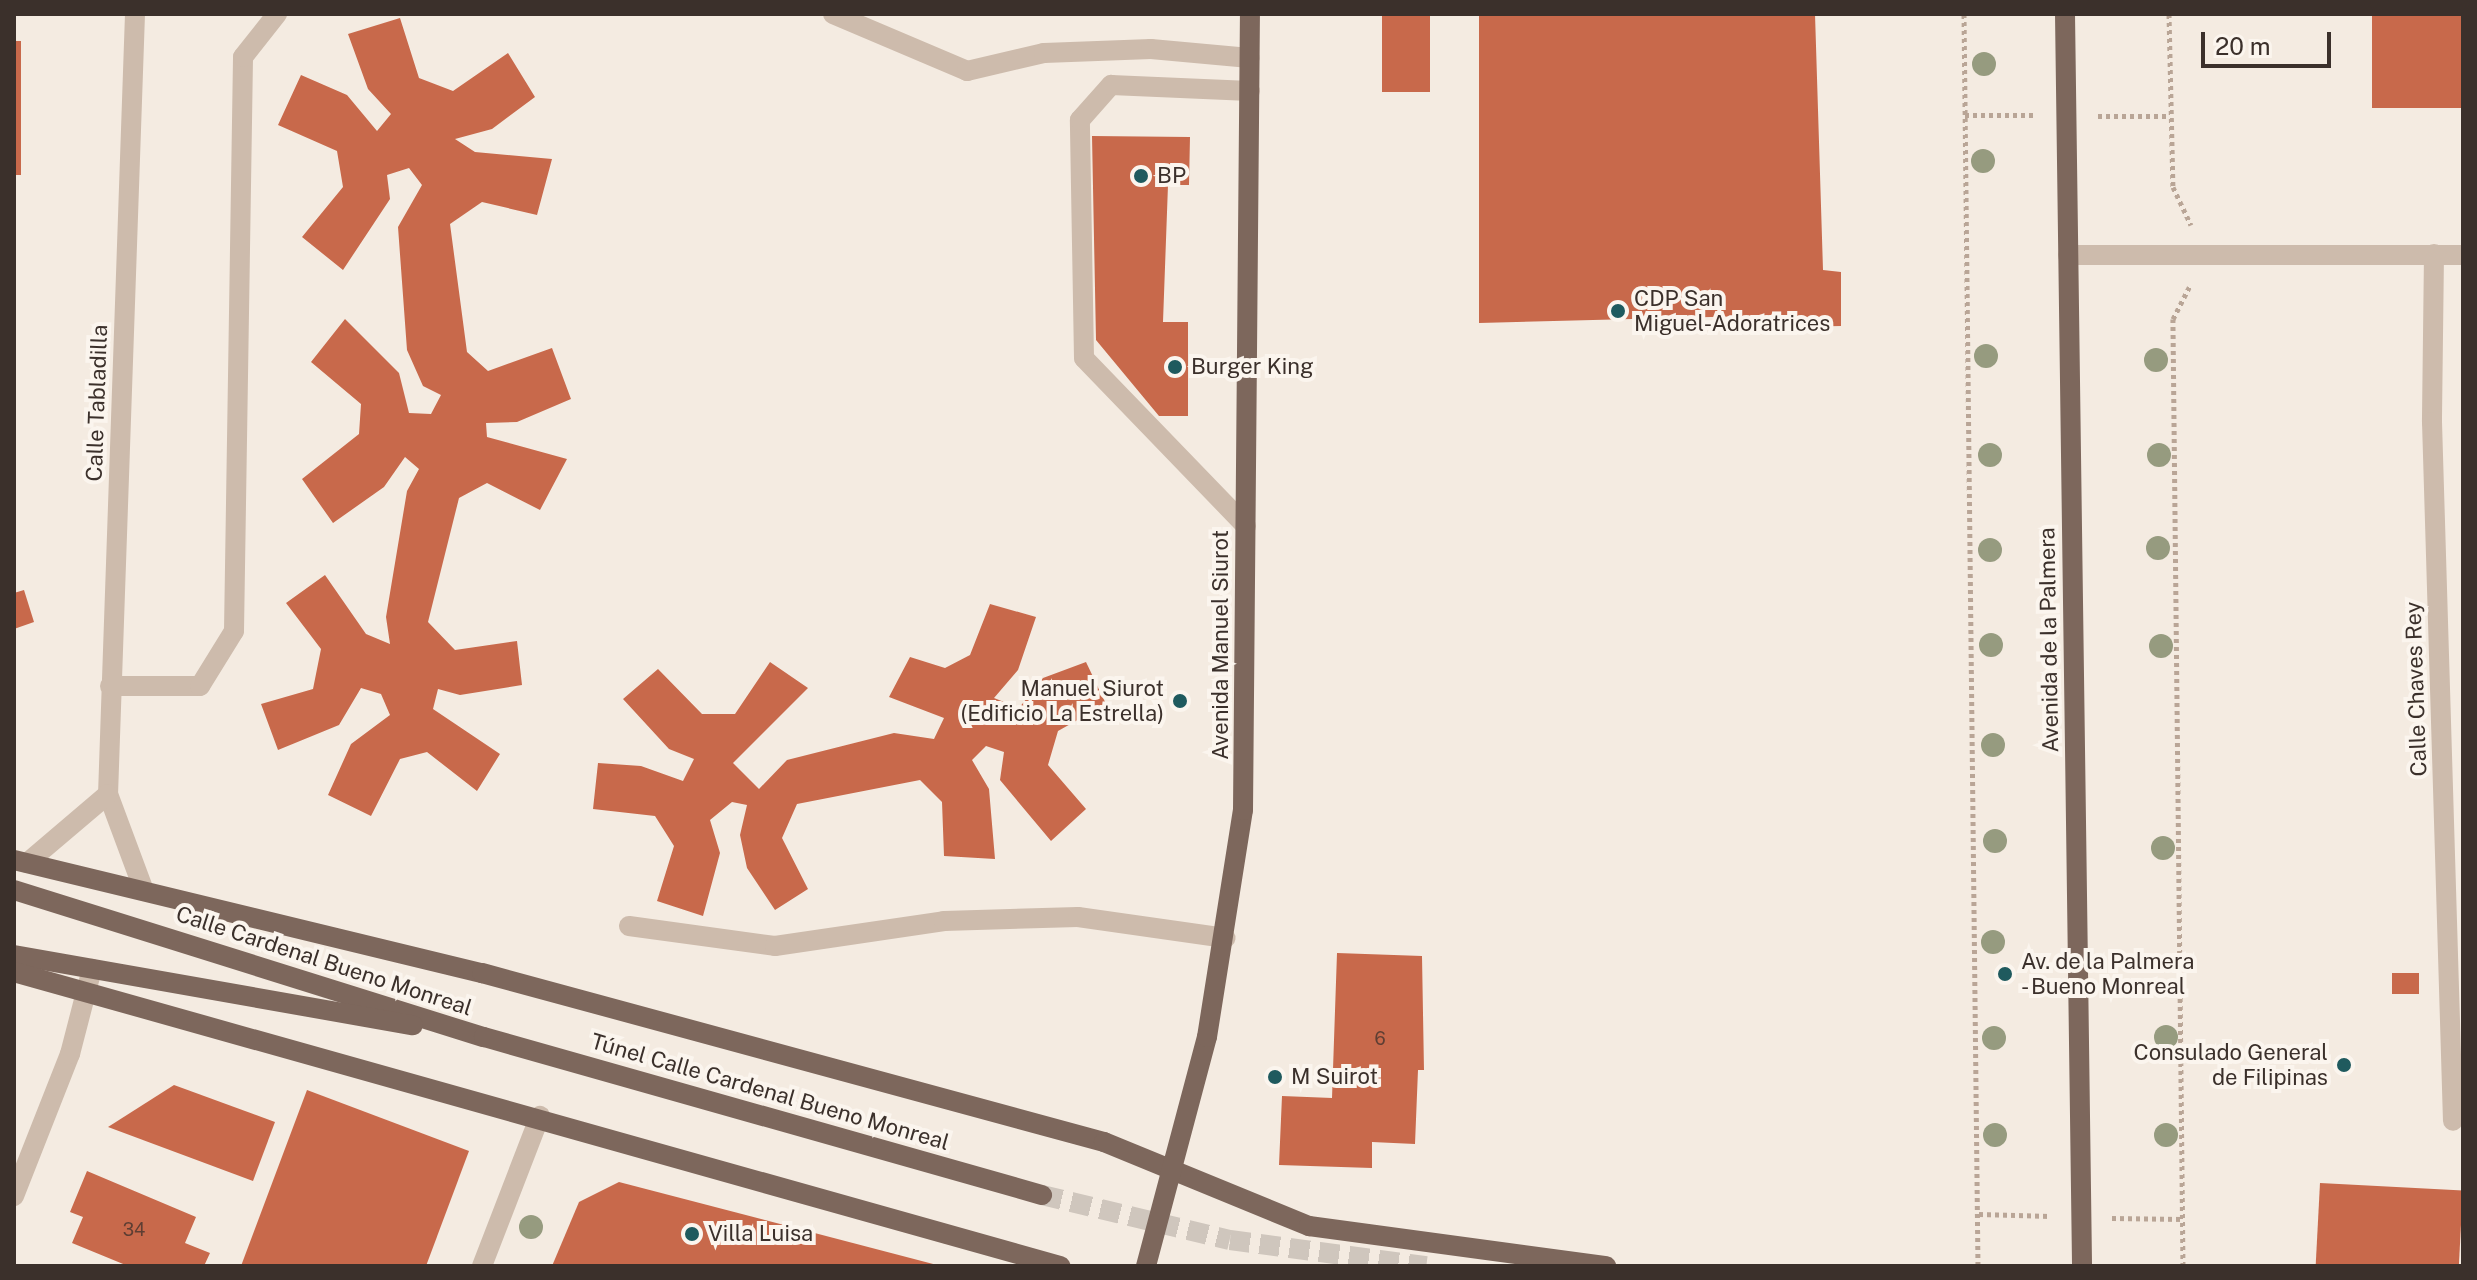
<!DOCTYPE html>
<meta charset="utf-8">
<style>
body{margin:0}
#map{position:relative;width:2477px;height:1280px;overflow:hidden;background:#f4ebe1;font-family:"Public Sans",sans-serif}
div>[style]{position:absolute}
.building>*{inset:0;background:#c8694b;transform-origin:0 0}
.major-tunnel>*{height:20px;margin-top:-10px;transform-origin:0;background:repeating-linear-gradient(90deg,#cfc6bd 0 20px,transparent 0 30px)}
.path>*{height:5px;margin-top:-2.5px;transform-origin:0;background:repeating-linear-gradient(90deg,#b9a596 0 4px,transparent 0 8px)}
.minor>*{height:20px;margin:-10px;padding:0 10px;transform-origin:10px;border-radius:10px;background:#cdbbac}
.major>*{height:20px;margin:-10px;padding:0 10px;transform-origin:10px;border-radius:10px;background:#7d675c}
.trees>*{width:24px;height:24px;margin:-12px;border-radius:50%;background:#969b7f}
.dots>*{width:22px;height:22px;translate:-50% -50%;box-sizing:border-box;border:4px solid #fbf5ee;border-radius:50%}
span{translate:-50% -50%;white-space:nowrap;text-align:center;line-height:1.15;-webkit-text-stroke:8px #fbf5ee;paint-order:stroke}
.number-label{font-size:18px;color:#5e3e33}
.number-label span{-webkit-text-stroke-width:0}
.poi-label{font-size:22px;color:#3b302b}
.left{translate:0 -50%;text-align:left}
.right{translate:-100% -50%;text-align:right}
.street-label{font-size:22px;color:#3b302b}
.frame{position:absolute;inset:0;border:16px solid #3b302b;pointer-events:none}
.scale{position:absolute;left:2201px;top:32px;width:130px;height:36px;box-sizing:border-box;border:4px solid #3b302b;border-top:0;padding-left:10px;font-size:24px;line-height:28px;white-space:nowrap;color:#3b302b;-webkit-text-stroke:6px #fbf5ee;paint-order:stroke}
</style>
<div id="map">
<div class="building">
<i style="left:1382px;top:14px;width:48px;height:78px"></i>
<i style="clip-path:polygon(1479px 14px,1815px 14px,1823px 270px,1841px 272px,1841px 326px,1793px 327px,1790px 315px,1479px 323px)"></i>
<i style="left:2463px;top:14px;width:94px;height:91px;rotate:90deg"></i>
<i style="clip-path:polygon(400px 18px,419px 78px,453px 91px,508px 53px,535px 97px,492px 129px,455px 139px,475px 152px,552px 159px,537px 215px,482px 202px,450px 224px,467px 352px,488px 371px,552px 348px,571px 399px,517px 422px,486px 423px,487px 437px,567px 459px,540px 510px,487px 483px,459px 498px,428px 622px,455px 650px,517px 641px,522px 685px,460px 695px,438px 689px,433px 709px,500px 754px,477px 791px,427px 752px,400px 759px,371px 816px,328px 795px,351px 744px,390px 715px,381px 694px,361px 688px,339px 725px,278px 750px,261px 704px,313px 689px,321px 649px,286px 603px,325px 575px,366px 634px,390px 644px,386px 617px,407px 491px,419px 469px,405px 457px,384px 487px,333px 523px,302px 479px,359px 434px,361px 404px,311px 362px,345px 319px,399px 373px,409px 413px,431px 414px,441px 395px,423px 386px,407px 350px,398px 227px,422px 185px,409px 168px,387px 175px,390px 199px,343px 270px,302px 237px,343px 187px,337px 151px,278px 125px,301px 75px,347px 95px,377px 131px,391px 114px,368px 89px,348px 34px)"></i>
<i style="left:14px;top:41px;width:7px;height:134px"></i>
<i style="clip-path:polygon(1092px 136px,1190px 137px,1189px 185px,1168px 185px,1163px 322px,1188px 322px,1188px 416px,1159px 416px,1096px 340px)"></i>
<i style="clip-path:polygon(24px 590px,34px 622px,14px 629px,14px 593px)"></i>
<i style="clip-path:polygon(990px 604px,1036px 617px,1018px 670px,994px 698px,1019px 708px,1043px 678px,1086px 662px,1106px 704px,1058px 731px,1048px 765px,1086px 809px,1051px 841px,1000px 780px,1004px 752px,986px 746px,972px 760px,989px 789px,995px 859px,944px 856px,942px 802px,920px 780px,797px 804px,782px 838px,808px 889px,775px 910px,747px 868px,740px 835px,747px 805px,732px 802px,710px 820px,720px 853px,703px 916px,657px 901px,674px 846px,655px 816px,593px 809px,598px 763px,641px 766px,683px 781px,694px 759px,669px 749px,623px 699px,658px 669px,702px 714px,735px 714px,770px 662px,808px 688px,733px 763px,759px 789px,787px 760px,894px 733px,934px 739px,944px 718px,889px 697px,910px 657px,945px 668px,970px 655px)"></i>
<i style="clip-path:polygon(1337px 953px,1422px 956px,1424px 1070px,1418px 1070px,1415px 1144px,1372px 1142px,1372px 1168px,1279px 1165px,1282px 1096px,1332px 1098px)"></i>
<i style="left:2419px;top:973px;width:21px;height:27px;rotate:90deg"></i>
<i style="clip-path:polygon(174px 1085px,275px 1122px,253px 1181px,108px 1127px)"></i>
<i style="clip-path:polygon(307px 1090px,469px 1151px,426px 1266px,241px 1266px)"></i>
<i style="clip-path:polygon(87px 1171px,196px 1217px,185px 1243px,210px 1253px,204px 1266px,128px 1266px,72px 1243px,83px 1217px,70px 1212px)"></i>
<i style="clip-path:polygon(619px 1182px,937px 1265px,937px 1266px,552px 1266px,579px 1202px)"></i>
<i style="left:2320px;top:1183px;width:143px;height:83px;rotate:3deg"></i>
</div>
<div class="major-tunnel">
<i style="left:1042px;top:1195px;width:193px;rotate:13.5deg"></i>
<i style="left:1230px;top:1240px;width:198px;rotate:7.6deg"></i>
</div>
<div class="path">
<i style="left:1964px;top:14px;width:1252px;rotate:89.36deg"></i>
<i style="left:2169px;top:14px;width:173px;rotate:88.7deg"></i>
<i style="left:2173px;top:187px;width:42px;rotate:64.7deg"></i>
<i style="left:1965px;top:115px;width:71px"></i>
<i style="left:2098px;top:116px;width:72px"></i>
<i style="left:1979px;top:1214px;width:71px;rotate:1.6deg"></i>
<i style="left:2112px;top:1218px;width:71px;rotate:0.8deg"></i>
<i style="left:2183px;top:1266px;width:947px;rotate:-90.61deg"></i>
<i style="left:2173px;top:319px;width:36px;rotate:-63deg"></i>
</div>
<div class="minor">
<i style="left:135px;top:14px;width:780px;rotate:91.98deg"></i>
<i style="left:108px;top:794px;width:103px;rotate:69.6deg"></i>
<i style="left:833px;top:14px;width:146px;rotate:23deg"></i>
<i style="left:967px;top:71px;width:79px;rotate:-13.2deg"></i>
<i style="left:1044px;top:53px;width:107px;rotate:-2.1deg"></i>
<i style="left:1151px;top:49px;width:99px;rotate:5.2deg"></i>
<i style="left:2434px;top:254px;width:168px;rotate:90.7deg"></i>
<i style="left:2432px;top:422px;width:699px;rotate:88.28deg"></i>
<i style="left:2068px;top:255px;width:395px"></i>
<i style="left:1246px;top:526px;width:233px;rotate:-134deg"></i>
<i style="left:1084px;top:358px;width:238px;rotate:-91deg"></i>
<i style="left:1080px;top:120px;width:47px;rotate:-48.5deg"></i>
<i style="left:1111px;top:85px;width:139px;rotate:2.5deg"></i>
<i style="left:110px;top:686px;width:90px"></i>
<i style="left:200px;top:686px;width:65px;rotate:-58.3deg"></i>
<i style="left:234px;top:631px;width:574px;rotate:-89.1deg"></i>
<i style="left:243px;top:57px;width:55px;rotate:-51.7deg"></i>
<i style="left:27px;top:863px;width:106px;rotate:-40.4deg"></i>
<i style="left:629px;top:926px;width:147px;rotate:7.8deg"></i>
<i style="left:775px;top:946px;width:171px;rotate:-8.4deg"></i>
<i style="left:944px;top:921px;width:134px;rotate:-1.7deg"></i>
<i style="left:1078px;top:917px;width:149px;rotate:8.1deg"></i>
<i style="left:14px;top:1196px;width:153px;rotate:-68.5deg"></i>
<i style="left:70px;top:1054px;width:88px;rotate:-75.5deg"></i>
<i style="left:482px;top:1266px;width:161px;rotate:-68.9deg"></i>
</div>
<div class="major">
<i style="left:2065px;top:14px;width:1252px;rotate:89.22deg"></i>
<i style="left:14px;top:860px;width:481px;rotate:13.6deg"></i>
<i style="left:482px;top:973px;width:645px;rotate:15.2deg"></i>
<i style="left:1104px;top:1142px;width:222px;rotate:22.3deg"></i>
<i style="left:1309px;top:1226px;width:300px;rotate:7.7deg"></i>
<i style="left:14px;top:890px;width:492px;rotate:17.4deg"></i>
<i style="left:484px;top:1037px;width:580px;rotate:15.81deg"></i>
<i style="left:14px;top:955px;width:405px;rotate:10deg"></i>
<i style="left:14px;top:972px;width:1087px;rotate:15.7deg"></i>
<i style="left:1146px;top:1266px;width:237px;rotate:-75.1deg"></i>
<i style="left:1207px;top:1037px;width:230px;rotate:-81deg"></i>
<i style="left:1243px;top:810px;width:796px;rotate:-89.5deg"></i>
</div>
<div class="trees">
<i style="left:1984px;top:64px"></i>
<i style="left:1983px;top:161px"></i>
<i style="left:1986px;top:356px"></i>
<i style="left:2156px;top:360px"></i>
<i style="left:1990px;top:455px"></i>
<i style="left:2159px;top:455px"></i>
<i style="left:2158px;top:548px"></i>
<i style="left:1990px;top:550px"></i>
<i style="left:1991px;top:645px"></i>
<i style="left:2161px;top:646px"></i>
<i style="left:1993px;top:745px"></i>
<i style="left:1995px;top:841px"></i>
<i style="left:2163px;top:848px"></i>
<i style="left:1993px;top:942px"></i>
<i style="left:2166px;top:1037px"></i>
<i style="left:1994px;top:1038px"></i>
<i style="left:1995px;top:1135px"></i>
<i style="left:2166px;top:1135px"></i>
<i style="left:531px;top:1227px"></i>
</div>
<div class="dots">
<i style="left:1141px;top:176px;background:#1f5a5e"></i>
<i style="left:1618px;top:311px;background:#1f5a5e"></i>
<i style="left:1175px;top:367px;background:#1f5a5e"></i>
<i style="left:1180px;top:701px;background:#1f5a5e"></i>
<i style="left:2005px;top:974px;background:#1f5a5e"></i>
<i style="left:2344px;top:1065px;background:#1f5a5e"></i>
<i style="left:1275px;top:1077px;background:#1f5a5e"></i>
<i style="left:692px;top:1234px;background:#1f5a5e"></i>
</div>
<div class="number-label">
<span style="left:1380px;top:1039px">6</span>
<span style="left:134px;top:1230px">34</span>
</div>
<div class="poi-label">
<span class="left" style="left:1157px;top:176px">BP</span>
<span class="left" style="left:1634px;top:311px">CDP San<br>Miguel-Adoratrices</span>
<span class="left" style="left:1191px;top:367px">Burger King</span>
<span class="right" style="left:1164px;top:701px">Manuel Siurot<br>(Edificio La Estrella)</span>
<span class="left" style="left:2021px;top:974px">Av. de la Palmera<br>- Bueno Monreal</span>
<span class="right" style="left:2328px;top:1065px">Consulado General<br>de Filipinas</span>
<span class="left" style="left:1291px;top:1077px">M Suirot</span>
<span class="left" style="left:708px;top:1234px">Villa Luisa</span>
</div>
<div class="street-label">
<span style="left:97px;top:403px;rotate:-88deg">Calle Tabladilla</span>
<span style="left:2049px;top:640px;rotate:-91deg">Avenida de la Palmera</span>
<span style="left:1221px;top:645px;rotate:-90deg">Avenida Manuel Siurot</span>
<span style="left:2416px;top:689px;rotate:-92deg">Calle Chaves Rey</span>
<span style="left:324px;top:961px;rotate:18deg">Calle Cardenal Bueno Monreal</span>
<span style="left:770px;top:1092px;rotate:16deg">Túnel Calle Cardenal Bueno Monreal</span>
</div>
<div class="frame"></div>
<div class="scale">20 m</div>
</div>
